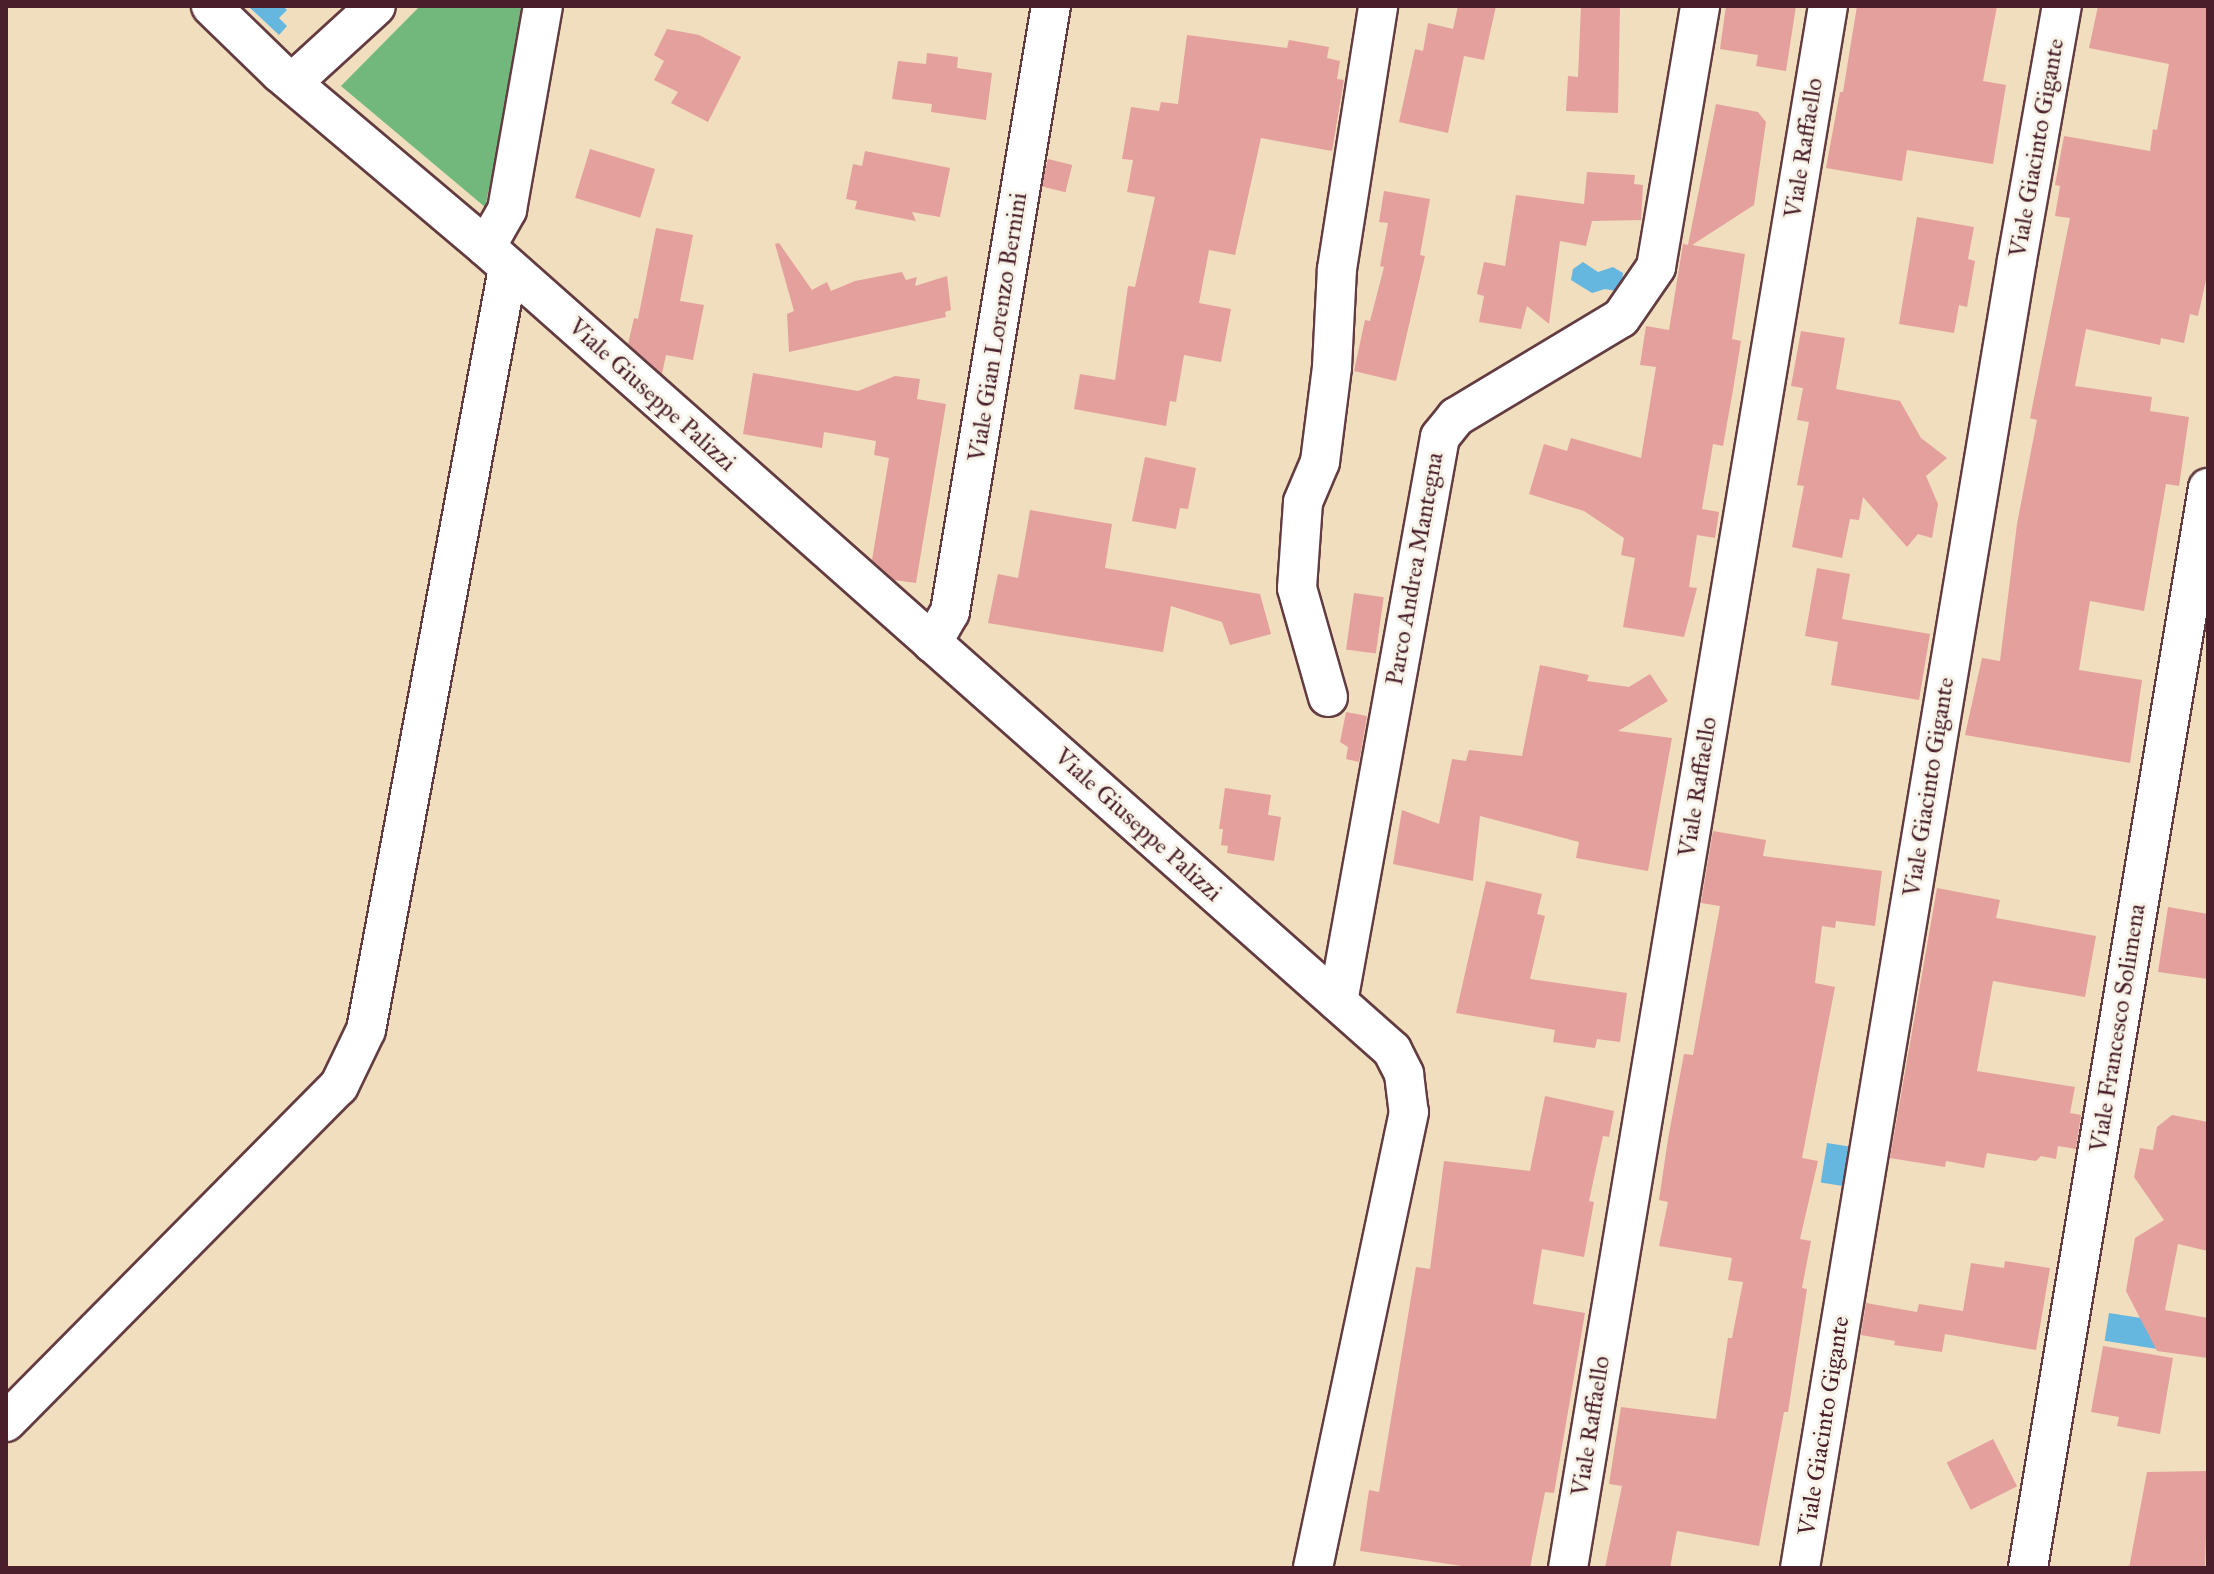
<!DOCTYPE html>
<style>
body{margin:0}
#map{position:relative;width:2214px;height:1574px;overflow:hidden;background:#f0debe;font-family:"IM FELL Great Primer",serif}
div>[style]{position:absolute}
.forest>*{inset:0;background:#72b87d}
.water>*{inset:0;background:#65b7e0;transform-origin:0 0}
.building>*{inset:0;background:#e4a09c;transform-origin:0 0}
.roads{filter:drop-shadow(2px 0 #633c41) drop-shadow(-2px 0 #633c41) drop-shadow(0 2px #633c41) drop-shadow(0 -2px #633c41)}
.street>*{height:38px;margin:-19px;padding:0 19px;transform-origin:19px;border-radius:19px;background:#fff}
span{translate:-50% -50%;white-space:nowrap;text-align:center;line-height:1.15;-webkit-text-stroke:6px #f7f3e8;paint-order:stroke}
.street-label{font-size:24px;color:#4a1f2b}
.frame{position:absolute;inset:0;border:8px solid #4a1f2b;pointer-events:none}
</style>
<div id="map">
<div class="forest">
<i style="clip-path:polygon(420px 6px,530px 6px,485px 207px,341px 86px)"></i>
</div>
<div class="water">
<i style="clip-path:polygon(248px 6px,283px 6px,287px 10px,279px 18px,287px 26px,279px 35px)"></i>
<i style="clip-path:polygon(1583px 262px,1598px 272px,1613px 267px,1623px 273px,1622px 285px,1616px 291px,1605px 289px,1592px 293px,1571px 280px,1573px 269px)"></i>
<i style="left:1827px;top:1143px;width:24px;height:40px;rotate:9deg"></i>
<i style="left:2109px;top:1313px;width:53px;height:28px;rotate:9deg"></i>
</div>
<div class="building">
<i style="clip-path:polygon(1458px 6px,1496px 6px,1484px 60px,1464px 56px,1448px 133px,1399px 122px,1415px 49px,1423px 51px,1428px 23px,1453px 29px)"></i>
<i style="clip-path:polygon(1581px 6px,1620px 6px,1618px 113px,1566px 111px,1568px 76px,1578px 77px)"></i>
<i style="clip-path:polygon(1726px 6px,1796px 6px,1786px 71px,1756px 66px,1758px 55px,1720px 49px)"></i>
<i style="clip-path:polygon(1857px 6px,1997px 6px,1983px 81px,2006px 85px,1993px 164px,1907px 150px,1902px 181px,1826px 168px,1840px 92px,1843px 92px)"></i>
<i style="clip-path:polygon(2098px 6px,2208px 6px,2208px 271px,2198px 316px,2190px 314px,2184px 343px,2161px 338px,2160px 345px,2086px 329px,2075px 386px,2152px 397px,2150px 411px,2189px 417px,2179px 486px,2166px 484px,2144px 611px,2090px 601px,2079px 670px,2142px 680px,2130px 763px,1965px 735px,1982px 658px,2000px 661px,2017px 524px,2037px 420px,2030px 418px,2070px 218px,2055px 216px,2060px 186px,2055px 185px,2064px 136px,2150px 151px,2153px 129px,2157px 130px,2169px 64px,2089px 48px)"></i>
<i style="clip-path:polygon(667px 29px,699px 35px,741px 57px,708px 122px,671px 103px,678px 92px,654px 80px,664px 61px,654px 55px)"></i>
<i style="clip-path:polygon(1187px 35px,1287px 48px,1289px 40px,1329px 47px,1327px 58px,1340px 61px,1337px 79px,1344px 80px,1332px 151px,1261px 138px,1235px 255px,1209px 250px,1199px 303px,1231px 309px,1221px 362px,1184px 355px,1176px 402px,1170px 401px,1166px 426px,1074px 409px,1080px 374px,1115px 380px,1128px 286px,1135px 287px,1155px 197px,1127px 192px,1133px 160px,1122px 159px,1131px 107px,1159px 111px,1161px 102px,1178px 104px)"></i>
<i style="clip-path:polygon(927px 53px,958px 57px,957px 68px,992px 73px,986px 120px,931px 112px,932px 104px,892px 99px,898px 61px,926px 64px)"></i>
<i style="clip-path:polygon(1716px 104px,1758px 112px,1766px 122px,1754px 205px,1692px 245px,1745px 254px,1732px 339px,1741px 341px,1733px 390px,1723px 446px,1713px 444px,1702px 509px,1719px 512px,1715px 538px,1697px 535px,1689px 587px,1697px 588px,1684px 637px,1623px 627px,1635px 558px,1621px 555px,1624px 538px,1584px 511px,1529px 494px,1544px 444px,1567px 451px,1571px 438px,1641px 458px,1656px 367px,1640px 365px,1646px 326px,1669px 330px,1683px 244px,1688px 245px)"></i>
<i style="left:590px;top:149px;width:68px;height:51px;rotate:17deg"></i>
<i style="clip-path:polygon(865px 151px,950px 168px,940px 217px,912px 212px,916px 221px,855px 209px,857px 201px,846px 199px,853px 164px,862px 166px)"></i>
<i style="left:1048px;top:159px;width:25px;height:28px;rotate:14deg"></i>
<i style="clip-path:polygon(1587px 172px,1635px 175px,1634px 184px,1643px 185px,1641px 220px,1592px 221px,1586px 246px,1560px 241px,1549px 324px,1527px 306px,1521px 329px,1479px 322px,1484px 296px,1477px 294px,1484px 262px,1505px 266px,1516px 195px,1584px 204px)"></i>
<i style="clip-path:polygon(1384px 191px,1430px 199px,1420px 255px,1425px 256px,1396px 381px,1354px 371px,1365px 320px,1370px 321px,1384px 267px,1380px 266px,1388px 223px,1379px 222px)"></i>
<i style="clip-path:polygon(1917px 217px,1974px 227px,1968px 259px,1975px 261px,1967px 307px,1959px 305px,1954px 333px,1899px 324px)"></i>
<i style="clip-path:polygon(656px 228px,693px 235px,680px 301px,704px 305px,693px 360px,666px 355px,662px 374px,628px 344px,634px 318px,638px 319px)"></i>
<i style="clip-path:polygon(779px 243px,812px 290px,827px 282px,831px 291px,855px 281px,902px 272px,906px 280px,917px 277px,915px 286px,947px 276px,951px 310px,945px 312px,946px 317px,789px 352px,787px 314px,794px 311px,775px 244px)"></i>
<i style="clip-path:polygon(1801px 331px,1845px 338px,1836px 389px,1900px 401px,1921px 438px,1947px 458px,1926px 476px,1938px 504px,1932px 538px,1918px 534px,1907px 547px,1863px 497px,1859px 520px,1850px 519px,1842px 558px,1792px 547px,1804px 486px,1797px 485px,1809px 422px,1797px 420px,1803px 388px,1791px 386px)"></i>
<i style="clip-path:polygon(753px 373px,858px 391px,895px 376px,920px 379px,917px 399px,946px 404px,916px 583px,894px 580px,872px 560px,889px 458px,874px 455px,876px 441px,824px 432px,822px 448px,743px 434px)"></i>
<i style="clip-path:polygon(1145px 457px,1196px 468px,1188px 509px,1180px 508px,1176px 529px,1132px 521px)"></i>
<i style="clip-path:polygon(1030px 510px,1112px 524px,1105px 568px,1260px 594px,1271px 634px,1230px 645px,1222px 622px,1171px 606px,1163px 652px,988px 623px,998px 574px,1018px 578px)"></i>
<i style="clip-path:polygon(1817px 568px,1850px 574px,1842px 619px,1930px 634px,1919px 700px,1831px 685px,1838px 642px,1805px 636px)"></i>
<i style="left:1354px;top:593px;width:30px;height:57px;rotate:8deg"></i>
<i style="clip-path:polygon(1540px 665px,1589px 675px,1587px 681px,1629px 687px,1650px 674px,1668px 701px,1618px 731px,1672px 738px,1648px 871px,1576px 858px,1579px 842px,1480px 816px,1473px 881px,1393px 864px,1402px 810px,1439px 824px,1452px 759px,1466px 761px,1469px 750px,1522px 756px)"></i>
<i style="clip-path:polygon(1346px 712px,1367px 716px,1359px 762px,1346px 759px,1348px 747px,1340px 742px)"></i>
<i style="clip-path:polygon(1225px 788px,1271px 795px,1268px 815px,1281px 817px,1274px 861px,1227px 853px,1228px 846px,1221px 845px,1223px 829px,1219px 829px)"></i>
<i style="clip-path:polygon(1713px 831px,1766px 840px,1763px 856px,1882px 871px,1875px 926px,1836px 921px,1835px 928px,1822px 926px,1815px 983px,1835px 987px,1802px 1158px,1818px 1161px,1800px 1239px,1811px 1241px,1802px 1288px,1807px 1289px,1788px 1412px,1784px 1412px,1759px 1546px,1677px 1531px,1670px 1568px,1605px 1568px,1622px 1486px,1609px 1484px,1621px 1407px,1716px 1419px,1728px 1338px,1732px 1338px,1743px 1282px,1728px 1280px,1732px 1258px,1659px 1246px,1668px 1202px,1659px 1200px,1668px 1139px,1684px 1054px,1693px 1055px,1720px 906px,1701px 903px)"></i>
<i style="clip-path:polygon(1486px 881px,1542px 894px,1537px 914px,1545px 916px,1530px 979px,1627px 993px,1620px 1042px,1597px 1039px,1595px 1048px,1553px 1042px,1555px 1030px,1456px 1013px)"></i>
<i style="clip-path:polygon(1937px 888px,2000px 900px,1996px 918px,2096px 936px,2085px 997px,1993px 981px,1977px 1071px,2075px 1087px,2070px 1113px,2081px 1115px,2076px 1149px,2058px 1146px,2056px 1159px,2041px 1156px,2036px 1161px,1987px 1153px,1984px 1168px,1946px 1161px,1945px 1167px,1890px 1158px)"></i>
<i style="clip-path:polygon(2168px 907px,2208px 914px,2208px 979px,2158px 972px)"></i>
<i style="clip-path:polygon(1545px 1096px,1614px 1111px,1609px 1137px,1603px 1136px,1589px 1201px,1594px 1202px,1584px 1257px,1542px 1249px,1533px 1304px,1585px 1313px,1554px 1493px,1545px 1492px,1530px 1568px,1476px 1568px,1360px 1551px,1369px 1490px,1379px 1492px,1416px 1267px,1430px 1269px,1444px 1161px,1530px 1171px)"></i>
<i style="clip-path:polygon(2172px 1115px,2208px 1122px,2208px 1251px,2178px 1244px,2165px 1310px,2208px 1318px,2208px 1358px,2157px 1351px,2126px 1291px,2135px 1238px,2164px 1220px,2134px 1177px,2140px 1148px,2153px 1150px,2157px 1127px)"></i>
<i style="clip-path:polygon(2005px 1261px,2050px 1268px,2036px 1350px,1945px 1334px,1942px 1352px,1894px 1345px,1895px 1341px,1861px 1335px,1866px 1303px,1917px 1312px,1919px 1304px,1963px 1311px,1971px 1263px,2004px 1268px)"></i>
<i style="clip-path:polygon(2103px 1346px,2173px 1358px,2160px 1434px,2117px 1426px,2119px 1417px,2091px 1412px)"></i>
<i style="left:1993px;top:1439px;width:53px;height:52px;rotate:63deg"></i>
<i style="clip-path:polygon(2208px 1471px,2205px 1568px,2129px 1568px,2147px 1472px)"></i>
</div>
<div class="roads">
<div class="street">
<i style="left:211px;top:6px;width:96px;rotate:44.2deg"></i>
<i style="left:280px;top:73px;width:270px;rotate:40.2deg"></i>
<i style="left:486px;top:247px;width:1211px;rotate:41.55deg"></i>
<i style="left:1392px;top:1050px;width:27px;rotate:63deg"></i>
<i style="left:1404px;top:1074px;width:38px;rotate:83deg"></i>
<i style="left:1409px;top:1112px;width:466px;rotate:101.9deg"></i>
<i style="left:295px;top:85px;width:17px;rotate:-54deg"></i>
<i style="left:305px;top:71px;width:96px;rotate:-42.5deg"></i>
<i style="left:486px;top:247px;width:43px;rotate:-60.4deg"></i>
<i style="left:507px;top:210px;width:207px;rotate:-80deg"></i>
<i style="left:932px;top:643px;width:36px;rotate:-60deg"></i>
<i style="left:950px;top:612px;width:614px;rotate:-80.54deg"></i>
<i style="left:1328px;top:697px;width:113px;rotate:-105.9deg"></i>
<i style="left:1297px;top:588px;width:86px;rotate:-86deg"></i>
<i style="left:1303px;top:502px;width:43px;rotate:-67deg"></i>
<i style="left:1320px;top:462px;width:96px;rotate:-82.8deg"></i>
<i style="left:1332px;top:367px;width:98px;rotate:-87.1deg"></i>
<i style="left:1337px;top:269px;width:266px;rotate:-81.1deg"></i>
<i style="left:1338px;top:1002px;width:574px;rotate:-79.77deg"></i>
<i style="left:1440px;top:437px;width:26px;rotate:-51deg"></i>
<i style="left:1456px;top:417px;width:192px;rotate:-31deg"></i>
<i style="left:1621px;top:318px;width:62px;rotate:-55.5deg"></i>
<i style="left:1656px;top:267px;width:265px;rotate:-80.4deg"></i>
<i style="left:6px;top:1422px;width:473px;rotate:-45.3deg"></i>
<i style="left:339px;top:1086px;width:62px;rotate:-64.3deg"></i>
<i style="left:366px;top:1030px;width:775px;rotate:-79.44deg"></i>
<i style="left:1568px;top:1568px;width:1583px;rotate:-80.55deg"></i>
<i style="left:1800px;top:1568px;width:1326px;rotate:-80.58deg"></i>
<i style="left:2017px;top:260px;width:258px;rotate:-80deg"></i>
<i style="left:2028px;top:1568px;width:1095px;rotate:-80.54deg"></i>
</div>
</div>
<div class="street-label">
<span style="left:1804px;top:148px;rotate:-81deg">Viale Raffaello</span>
<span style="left:2037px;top:148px;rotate:-80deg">Viale Giacinto Gigante</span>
<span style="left:998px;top:327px;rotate:-81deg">Viale Gian Lorenzo Bernini</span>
<span style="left:652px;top:395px;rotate:42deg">Viale Giuseppe Palizzi</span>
<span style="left:1415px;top:569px;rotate:-80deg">Parco Andrea Mantegna</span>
<span style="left:1698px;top:787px;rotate:-81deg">Viale Raffaello</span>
<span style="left:1929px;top:787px;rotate:-81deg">Viale Giacinto Gigante</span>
<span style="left:1138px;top:825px;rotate:42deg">Viale Giuseppe Palizzi</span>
<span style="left:2118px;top:1028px;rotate:-81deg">Viale Francesco Solimena</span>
<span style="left:1591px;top:1426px;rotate:-81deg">Viale Raffaello</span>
<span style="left:1824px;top:1426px;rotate:-81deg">Viale Giacinto Gigante</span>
</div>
<div class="frame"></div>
</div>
